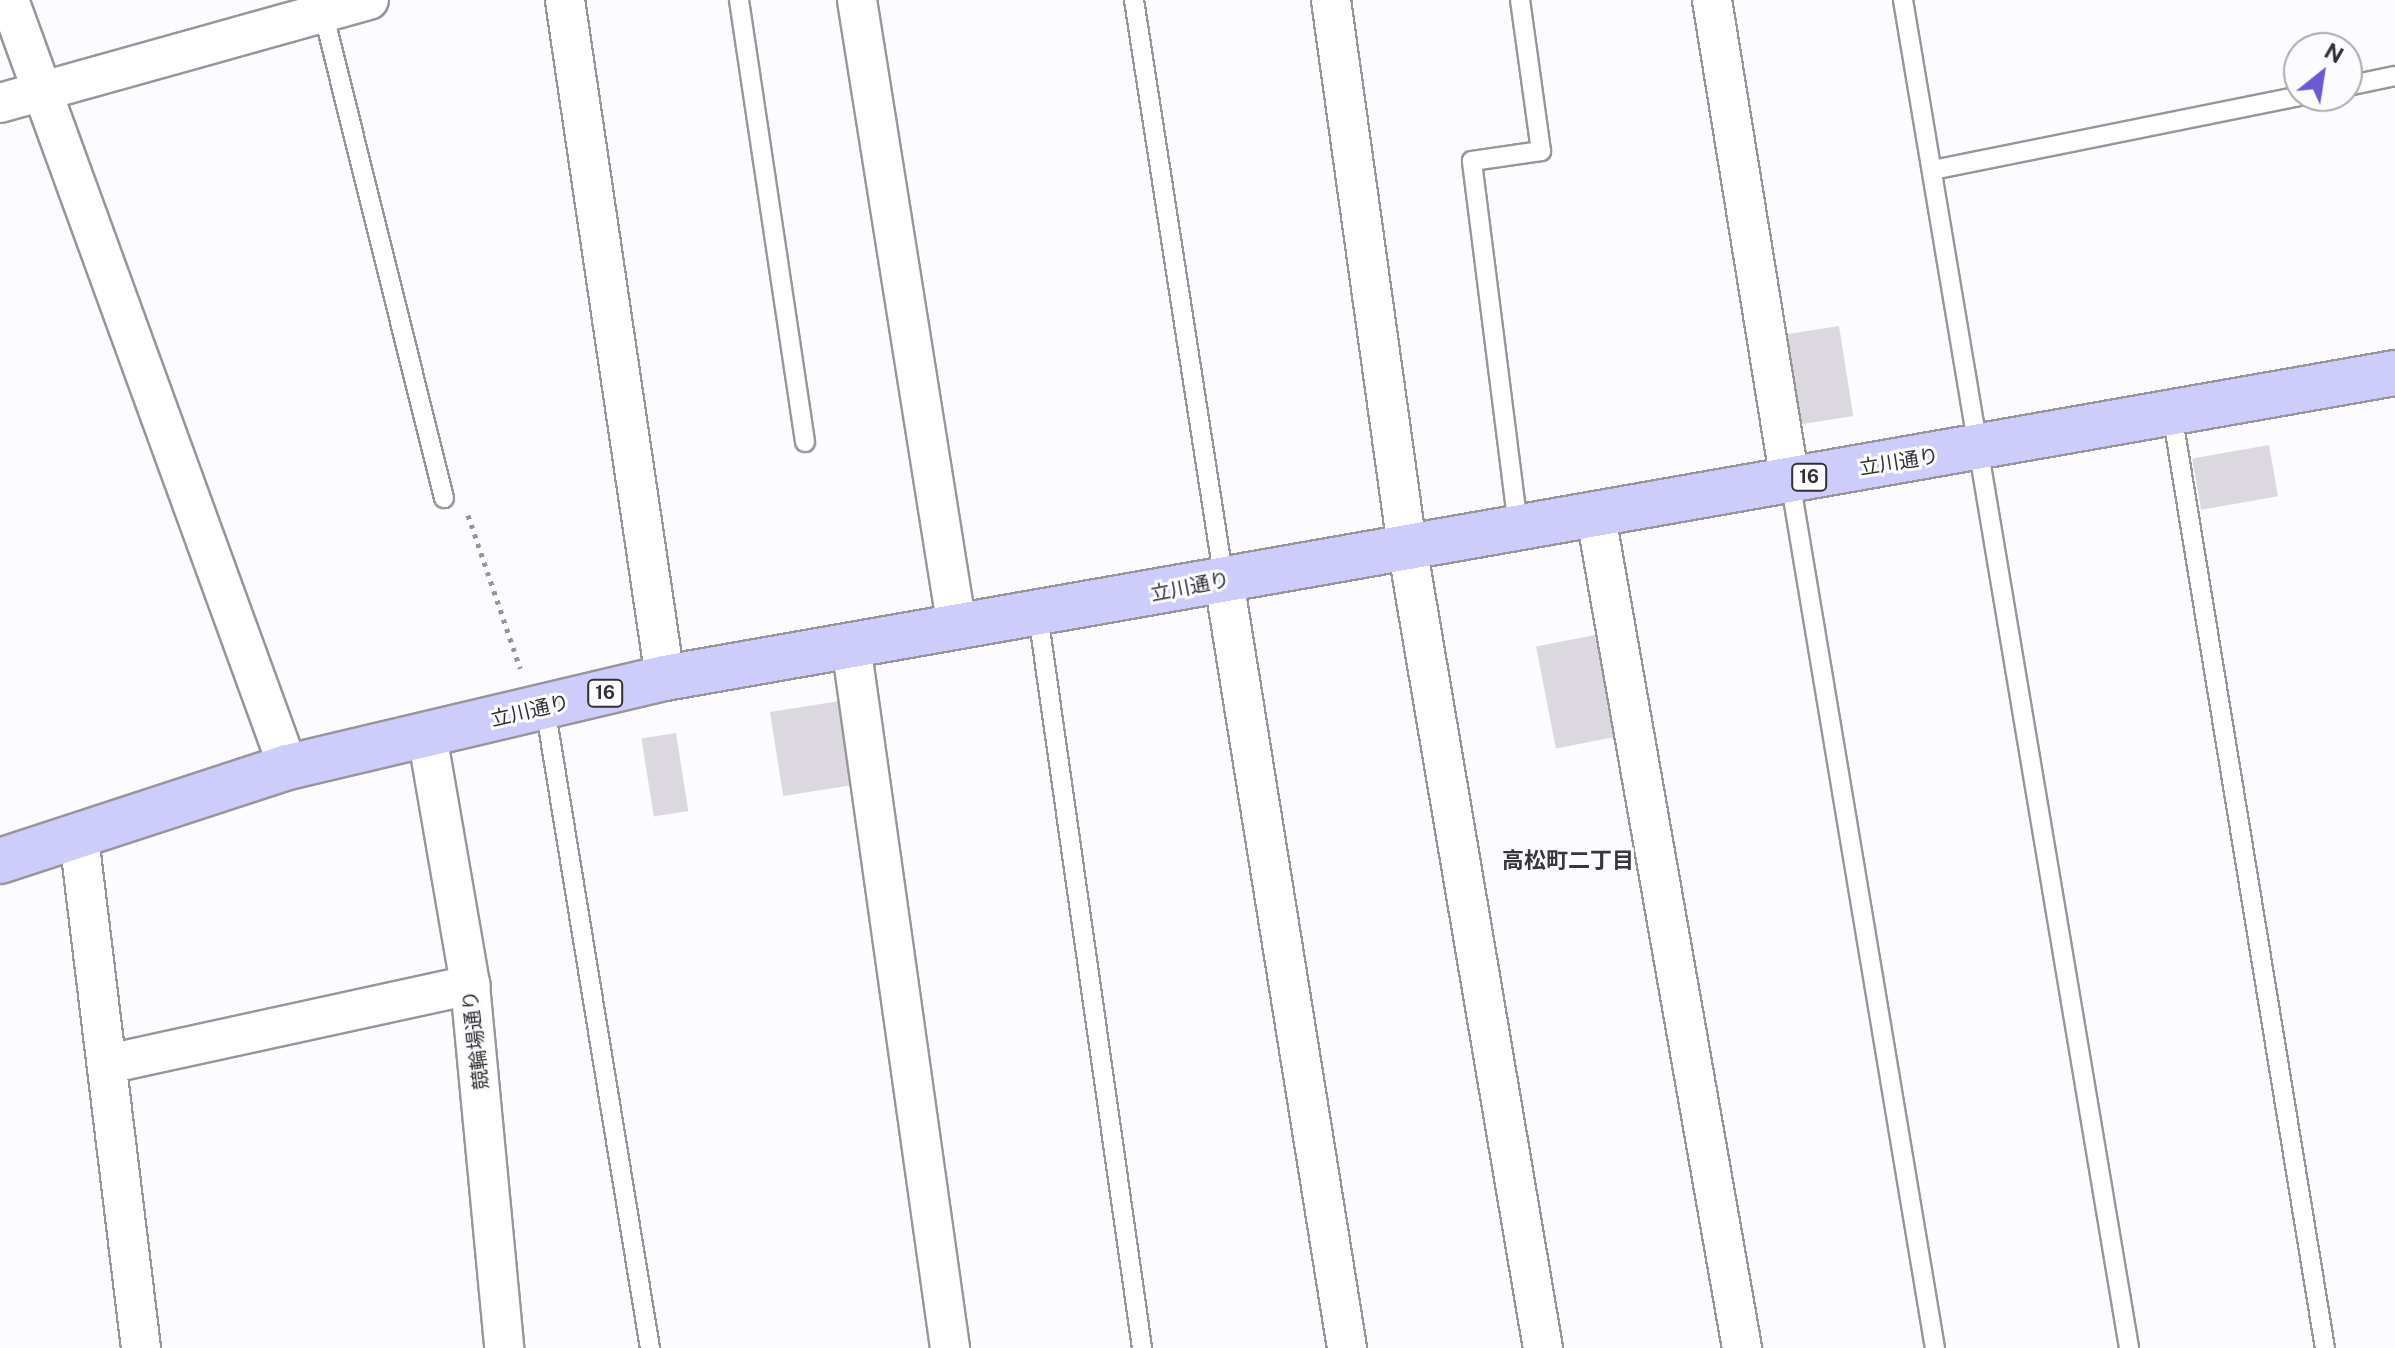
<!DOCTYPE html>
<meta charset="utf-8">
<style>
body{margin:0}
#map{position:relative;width:2395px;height:1348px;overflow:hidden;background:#fcfbfe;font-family:"Public Sans","Noto Sans JP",sans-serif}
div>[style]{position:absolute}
.building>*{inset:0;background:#dbd9df;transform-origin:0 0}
.path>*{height:5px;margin-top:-2.5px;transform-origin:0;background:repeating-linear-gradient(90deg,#959497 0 4px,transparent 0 10px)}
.roads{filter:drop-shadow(2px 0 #98969b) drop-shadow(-2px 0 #98969b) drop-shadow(0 2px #98969b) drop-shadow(0 -2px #98969b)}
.service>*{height:18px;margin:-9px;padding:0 9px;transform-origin:9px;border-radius:9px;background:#fff}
.minor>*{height:38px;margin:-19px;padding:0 19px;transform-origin:19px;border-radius:19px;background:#fff}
.primary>*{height:44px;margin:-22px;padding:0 22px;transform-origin:22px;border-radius:22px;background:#cdccfa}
span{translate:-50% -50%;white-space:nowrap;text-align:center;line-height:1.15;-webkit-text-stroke:6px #fcfbfe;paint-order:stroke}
.shield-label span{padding:2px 6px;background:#fcfbfe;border:2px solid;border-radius:6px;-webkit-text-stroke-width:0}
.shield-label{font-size:18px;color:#313032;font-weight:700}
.street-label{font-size:20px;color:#313032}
.neighbourhood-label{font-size:22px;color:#38363b;font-weight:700}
.north{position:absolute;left:2283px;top:32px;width:80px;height:80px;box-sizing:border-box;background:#fcfbfe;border:2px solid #abaaac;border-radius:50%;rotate:30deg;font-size:22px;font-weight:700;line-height:32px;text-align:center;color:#313032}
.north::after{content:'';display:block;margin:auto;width:28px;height:36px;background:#6959d3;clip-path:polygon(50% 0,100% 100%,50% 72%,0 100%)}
</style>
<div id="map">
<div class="building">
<i style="left:1839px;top:326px;width:91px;height:53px;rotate:81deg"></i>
<i style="left:2269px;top:445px;width:52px;height:78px;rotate:80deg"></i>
<i style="left:1595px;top:635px;width:104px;height:60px;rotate:79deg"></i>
<i style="left:846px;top:700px;width:85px;height:77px;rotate:81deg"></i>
<i style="left:676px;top:733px;width:79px;height:35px;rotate:81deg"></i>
</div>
<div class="path">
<i style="left:468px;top:515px;width:162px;rotate:71.2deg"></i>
</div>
<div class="roads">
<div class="service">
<i style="left:739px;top:0;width:447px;rotate:81.5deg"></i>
<i style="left:1134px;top:0;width:588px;rotate:81.19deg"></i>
<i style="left:1903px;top:0;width:1367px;rotate:80.48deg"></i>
<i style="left:323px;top:12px;width:501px;rotate:76.02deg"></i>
<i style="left:2347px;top:86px;width:49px;rotate:-11.8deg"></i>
<i style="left:1933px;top:170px;width:373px;rotate:-11.4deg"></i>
<i style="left:2172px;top:413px;width:947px;rotate:80.71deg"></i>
<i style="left:1790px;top:480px;width:880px;rotate:80.52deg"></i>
<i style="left:1518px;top:526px;width:368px;rotate:-97.2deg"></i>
<i style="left:1472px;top:161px;width:70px;rotate:-8.2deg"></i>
<i style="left:1541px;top:151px;width:152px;rotate:-97.9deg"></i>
<i style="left:1038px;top:615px;width:740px;rotate:81.92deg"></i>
<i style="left:545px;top:707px;width:650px;rotate:80.7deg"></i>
</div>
<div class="minor">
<i style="left:9px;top:0;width:816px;rotate:70.01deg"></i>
<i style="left:565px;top:0;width:685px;rotate:81.61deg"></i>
<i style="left:857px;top:0;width:636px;rotate:80.95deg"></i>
<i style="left:1331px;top:0;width:551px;rotate:82.08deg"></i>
<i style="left:1407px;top:546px;width:813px;rotate:80.38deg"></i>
<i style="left:1712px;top:0;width:486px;rotate:80.8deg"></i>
<i style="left:0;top:103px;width:383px;rotate:-15.6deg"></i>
<i style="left:1595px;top:511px;width:850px;rotate:80.04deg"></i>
<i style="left:1224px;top:581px;width:777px;rotate:80.89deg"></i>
<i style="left:851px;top:645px;width:710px;rotate:81.98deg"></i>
<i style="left:427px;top:735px;width:254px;rotate:80.2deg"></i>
<i style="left:470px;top:985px;width:365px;rotate:84.6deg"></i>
<i style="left:79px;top:838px;width:514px;rotate:83.07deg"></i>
<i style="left:108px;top:1064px;width:371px;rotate:-12.3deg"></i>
</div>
<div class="primary">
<i style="left:0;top:861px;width:303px;rotate:-18.1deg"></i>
<i style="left:288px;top:767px;width:387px;rotate:-13.3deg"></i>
<i style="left:665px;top:678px;width:1757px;rotate:-10deg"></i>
</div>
</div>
<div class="shield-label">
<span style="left:1809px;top:477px">16</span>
<span style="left:605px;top:693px">16</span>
</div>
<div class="street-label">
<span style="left:1899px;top:462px;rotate:-9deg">立川通り</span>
<span style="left:1190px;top:587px;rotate:-11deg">立川通り</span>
<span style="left:530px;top:711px;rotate:-13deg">立川通り</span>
<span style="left:476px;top:1040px;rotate:-97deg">競輪場通り</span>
</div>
<div class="neighbourhood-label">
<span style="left:1568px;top:861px">高松町二丁目</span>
</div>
<div class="north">N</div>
</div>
